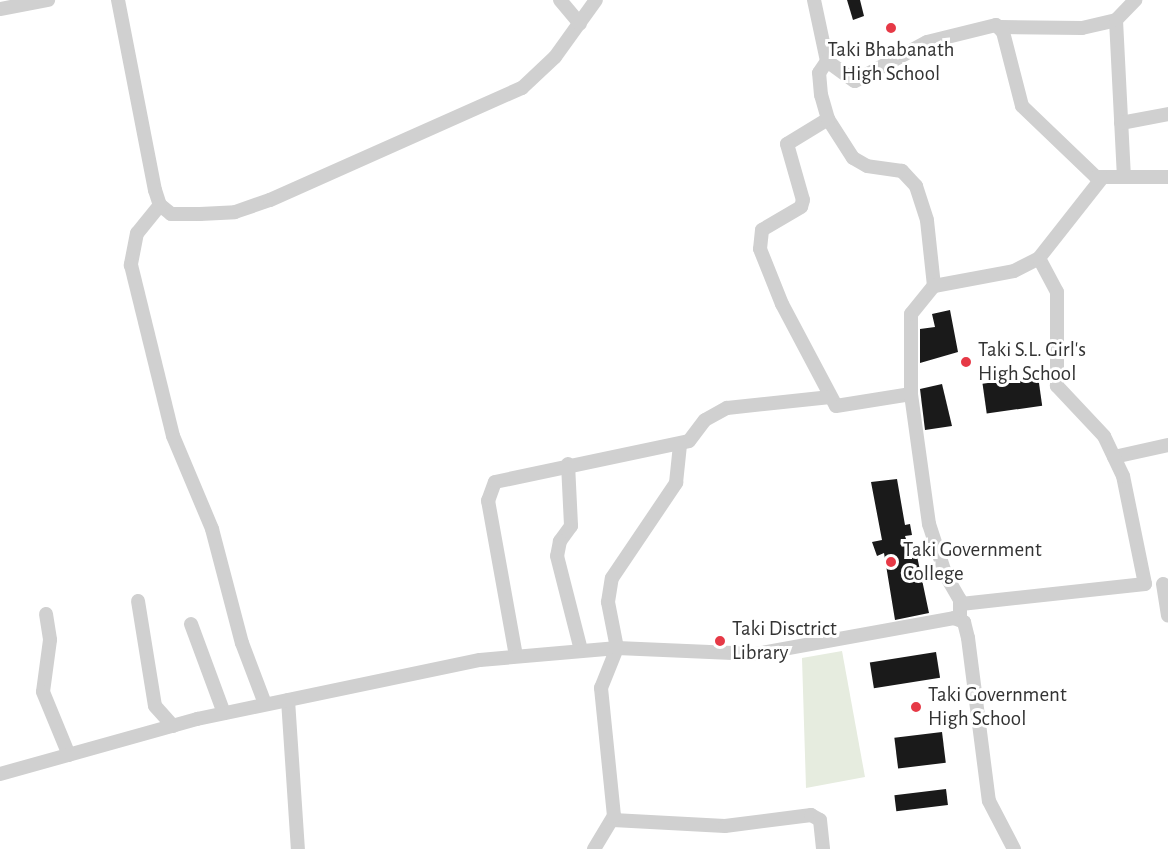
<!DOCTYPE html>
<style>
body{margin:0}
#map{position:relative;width:1168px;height:849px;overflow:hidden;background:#fff;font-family:"Alegreya Sans",sans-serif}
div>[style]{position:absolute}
.green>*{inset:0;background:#e6ecdf}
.building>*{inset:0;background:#1a1a1a;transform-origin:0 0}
.minor>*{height:14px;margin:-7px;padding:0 7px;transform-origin:7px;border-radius:7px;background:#d0d0d0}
.dots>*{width:16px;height:16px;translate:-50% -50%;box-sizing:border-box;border:3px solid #fff;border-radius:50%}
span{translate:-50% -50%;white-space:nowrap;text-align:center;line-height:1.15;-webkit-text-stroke:6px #fff;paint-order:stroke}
.poi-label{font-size:21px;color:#333}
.left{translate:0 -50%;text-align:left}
</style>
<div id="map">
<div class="green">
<i style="clip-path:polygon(842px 651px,865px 777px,806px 788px,802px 658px)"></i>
</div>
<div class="building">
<i style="clip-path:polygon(847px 0,860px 0,864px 16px,853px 20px)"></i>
<i style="clip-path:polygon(950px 310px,958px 352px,920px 363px,920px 329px,935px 327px,932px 314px)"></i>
<i style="left:1038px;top:376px;width:30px;height:56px;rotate:82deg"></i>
<i style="clip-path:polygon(942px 384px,952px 426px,925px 430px,920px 389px)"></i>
<i style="clip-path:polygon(897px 479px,905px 525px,910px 524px,912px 535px,905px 536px,912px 557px,917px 556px,929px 613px,895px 620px,884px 553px,877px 556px,872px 542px,882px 540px,871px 482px)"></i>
<i style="left:936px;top:652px;width:26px;height:67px;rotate:81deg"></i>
<i style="left:942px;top:732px;width:31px;height:48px;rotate:83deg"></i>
<i style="left:946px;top:789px;width:16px;height:52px;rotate:83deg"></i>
</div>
<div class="minor">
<i style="left:118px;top:0;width:194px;rotate:79deg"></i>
<i style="left:155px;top:190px;width:16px;rotate:72deg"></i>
<i style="left:160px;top:205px;width:14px;rotate:39deg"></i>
<i style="left:171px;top:214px;width:29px"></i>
<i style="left:200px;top:214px;width:35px;rotate:-3deg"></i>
<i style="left:235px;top:212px;width:37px;rotate:-19deg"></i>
<i style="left:270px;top:200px;width:276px;rotate:-24deg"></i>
<i style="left:522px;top:88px;width:45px;rotate:-43.2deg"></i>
<i style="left:555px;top:57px;width:70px;rotate:-54.3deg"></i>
<i style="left:560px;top:0;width:31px;rotate:50deg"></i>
<i style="left:814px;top:0;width:62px;rotate:78deg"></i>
<i style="left:0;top:9px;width:49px;rotate:-10.6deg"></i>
<i style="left:1116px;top:20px;width:156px;rotate:87.1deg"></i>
<i style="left:1001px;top:27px;width:81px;rotate:0.7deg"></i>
<i style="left:1082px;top:28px;width:35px;rotate:-13deg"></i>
<i style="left:1116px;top:20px;width:28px;rotate:-46deg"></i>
<i style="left:828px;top:119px;width:48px;rotate:148.6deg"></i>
<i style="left:787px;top:144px;width:58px;rotate:74.1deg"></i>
<i style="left:803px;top:200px;width:7px;rotate:106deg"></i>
<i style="left:801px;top:207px;width:45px;rotate:149.5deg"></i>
<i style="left:762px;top:230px;width:19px;rotate:96deg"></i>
<i style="left:760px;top:249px;width:59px;rotate:68.2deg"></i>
<i style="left:782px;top:304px;width:115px;rotate:62.1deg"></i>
<i style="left:836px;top:406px;width:76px;rotate:-9.1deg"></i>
<i style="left:1121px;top:123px;width:48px;rotate:-10.8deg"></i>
<i style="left:160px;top:205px;width:36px;rotate:129deg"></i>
<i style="left:137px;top:233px;width:33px;rotate:101deg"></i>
<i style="left:131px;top:265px;width:176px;rotate:76.2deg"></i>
<i style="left:173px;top:436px;width:101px;rotate:67.2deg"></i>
<i style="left:212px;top:529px;width:118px;rotate:75.3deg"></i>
<i style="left:242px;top:643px;width:65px;rotate:69.3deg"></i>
<i style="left:934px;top:286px;width:66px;rotate:-96.1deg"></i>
<i style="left:927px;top:220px;width:36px;rotate:-108deg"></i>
<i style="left:916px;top:186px;width:21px;rotate:-133deg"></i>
<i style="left:902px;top:171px;width:35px;rotate:-172deg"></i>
<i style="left:867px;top:166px;width:16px;rotate:-150deg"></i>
<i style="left:853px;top:158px;width:46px;rotate:-122.7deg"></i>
<i style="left:828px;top:119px;width:25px;rotate:-106deg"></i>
<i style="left:821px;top:95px;width:22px;rotate:-95deg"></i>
<i style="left:819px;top:73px;width:14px;rotate:-56deg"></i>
<i style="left:827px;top:61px;width:34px;rotate:36deg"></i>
<i style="left:855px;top:81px;width:82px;rotate:-28.4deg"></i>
<i style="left:927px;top:42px;width:71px;rotate:-13.8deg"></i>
<i style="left:996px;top:25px;width:10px;rotate:45deg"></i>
<i style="left:1003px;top:32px;width:76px;rotate:75.6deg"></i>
<i style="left:1022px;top:106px;width:103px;rotate:43.8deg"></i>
<i style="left:1096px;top:177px;width:72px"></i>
<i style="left:1114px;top:457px;width:55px;rotate:-12.5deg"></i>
<i style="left:568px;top:464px;width:62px;rotate:87.2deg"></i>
<i style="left:571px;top:526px;width:19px;rotate:126deg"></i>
<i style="left:560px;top:541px;width:15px;rotate:101deg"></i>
<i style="left:557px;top:556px;width:97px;rotate:75.7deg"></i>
<i style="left:1163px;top:584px;width:32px;rotate:81deg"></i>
<i style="left:138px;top:601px;width:106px;rotate:80.8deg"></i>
<i style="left:155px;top:706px;width:27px;rotate:48deg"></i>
<i style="left:961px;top:604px;width:185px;rotate:-6.2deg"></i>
<i style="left:1145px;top:584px;width:110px;rotate:-101.5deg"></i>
<i style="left:1123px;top:476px;width:44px;rotate:-115.4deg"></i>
<i style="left:1104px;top:436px;width:69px;rotate:-133.2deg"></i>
<i style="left:1057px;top:386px;width:94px;rotate:-90deg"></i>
<i style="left:1057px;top:292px;width:38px;rotate:-118deg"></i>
<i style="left:46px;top:614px;width:26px;rotate:81deg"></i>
<i style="left:50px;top:640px;width:52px;rotate:97.7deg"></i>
<i style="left:43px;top:692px;width:68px;rotate:67.6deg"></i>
<i style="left:960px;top:619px;width:19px;rotate:-90deg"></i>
<i style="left:960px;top:600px;width:28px;rotate:-120deg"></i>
<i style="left:946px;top:576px;width:55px;rotate:-108.1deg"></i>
<i style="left:929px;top:524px;width:131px;rotate:-97.9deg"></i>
<i style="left:911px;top:394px;width:80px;rotate:-90deg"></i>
<i style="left:911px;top:314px;width:36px;rotate:-51deg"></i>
<i style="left:934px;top:286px;width:81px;rotate:-10.6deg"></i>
<i style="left:1014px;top:271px;width:28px;rotate:-27deg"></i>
<i style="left:1039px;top:258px;width:102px;rotate:-51.8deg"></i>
<i style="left:191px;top:624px;width:95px;rotate:69.7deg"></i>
<i style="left:516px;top:656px;width:158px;rotate:-100.2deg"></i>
<i style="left:488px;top:501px;width:20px;rotate:-70deg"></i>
<i style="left:495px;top:482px;width:198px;rotate:-11.9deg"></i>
<i style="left:689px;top:441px;width:26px;rotate:-53deg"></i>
<i style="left:705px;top:420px;width:25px;rotate:-29deg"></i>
<i style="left:727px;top:408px;width:104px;rotate:-6.1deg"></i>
<i style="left:288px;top:700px;width:149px;rotate:86.2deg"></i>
<i style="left:0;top:774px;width:205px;rotate:-15.6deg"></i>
<i style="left:197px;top:719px;width:289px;rotate:-11.8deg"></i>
<i style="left:480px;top:660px;width:138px;rotate:-5deg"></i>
<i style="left:617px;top:648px;width:139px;rotate:2.5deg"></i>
<i style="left:756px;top:654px;width:201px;rotate:-10.3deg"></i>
<i style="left:954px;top:618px;width:11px;rotate:22deg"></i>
<i style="left:964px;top:622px;width:16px;rotate:76deg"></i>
<i style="left:968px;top:638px;width:164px;rotate:82.7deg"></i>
<i style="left:989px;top:801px;width:54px;rotate:62.5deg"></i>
<i style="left:613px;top:820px;width:112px;rotate:3.1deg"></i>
<i style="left:725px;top:826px;width:87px;rotate:-7.3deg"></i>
<i style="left:811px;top:815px;width:10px;rotate:29deg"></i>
<i style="left:820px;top:820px;width:29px;rotate:84deg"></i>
<i style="left:594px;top:849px;width:39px;rotate:-59deg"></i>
<i style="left:614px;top:816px;width:129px;rotate:-95.8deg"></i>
<i style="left:601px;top:688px;width:43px;rotate:-68.2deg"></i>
<i style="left:617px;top:648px;width:47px;rotate:-101.1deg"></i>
<i style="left:608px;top:602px;width:24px;rotate:-81deg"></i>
<i style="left:612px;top:578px;width:115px;rotate:-56deg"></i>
<i style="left:676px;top:483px;width:39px;rotate:-84deg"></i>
</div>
<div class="dots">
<i style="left:891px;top:28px;background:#e63946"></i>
<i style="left:966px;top:362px;background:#e63946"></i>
<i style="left:891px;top:562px;background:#e63946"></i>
<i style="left:720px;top:641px;background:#e63946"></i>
<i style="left:916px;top:707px;background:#e63946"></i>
</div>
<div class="poi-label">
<span style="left:891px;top:62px">Taki Bhabanath<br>High School</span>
<span class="left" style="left:978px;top:362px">Taki S.L. Girl's<br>High School</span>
<span class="left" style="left:903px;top:562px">Taki Government<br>College</span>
<span class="left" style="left:732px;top:641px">Taki Disctrict<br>Library</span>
<span class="left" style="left:928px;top:707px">Taki Government<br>High School</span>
</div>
</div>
